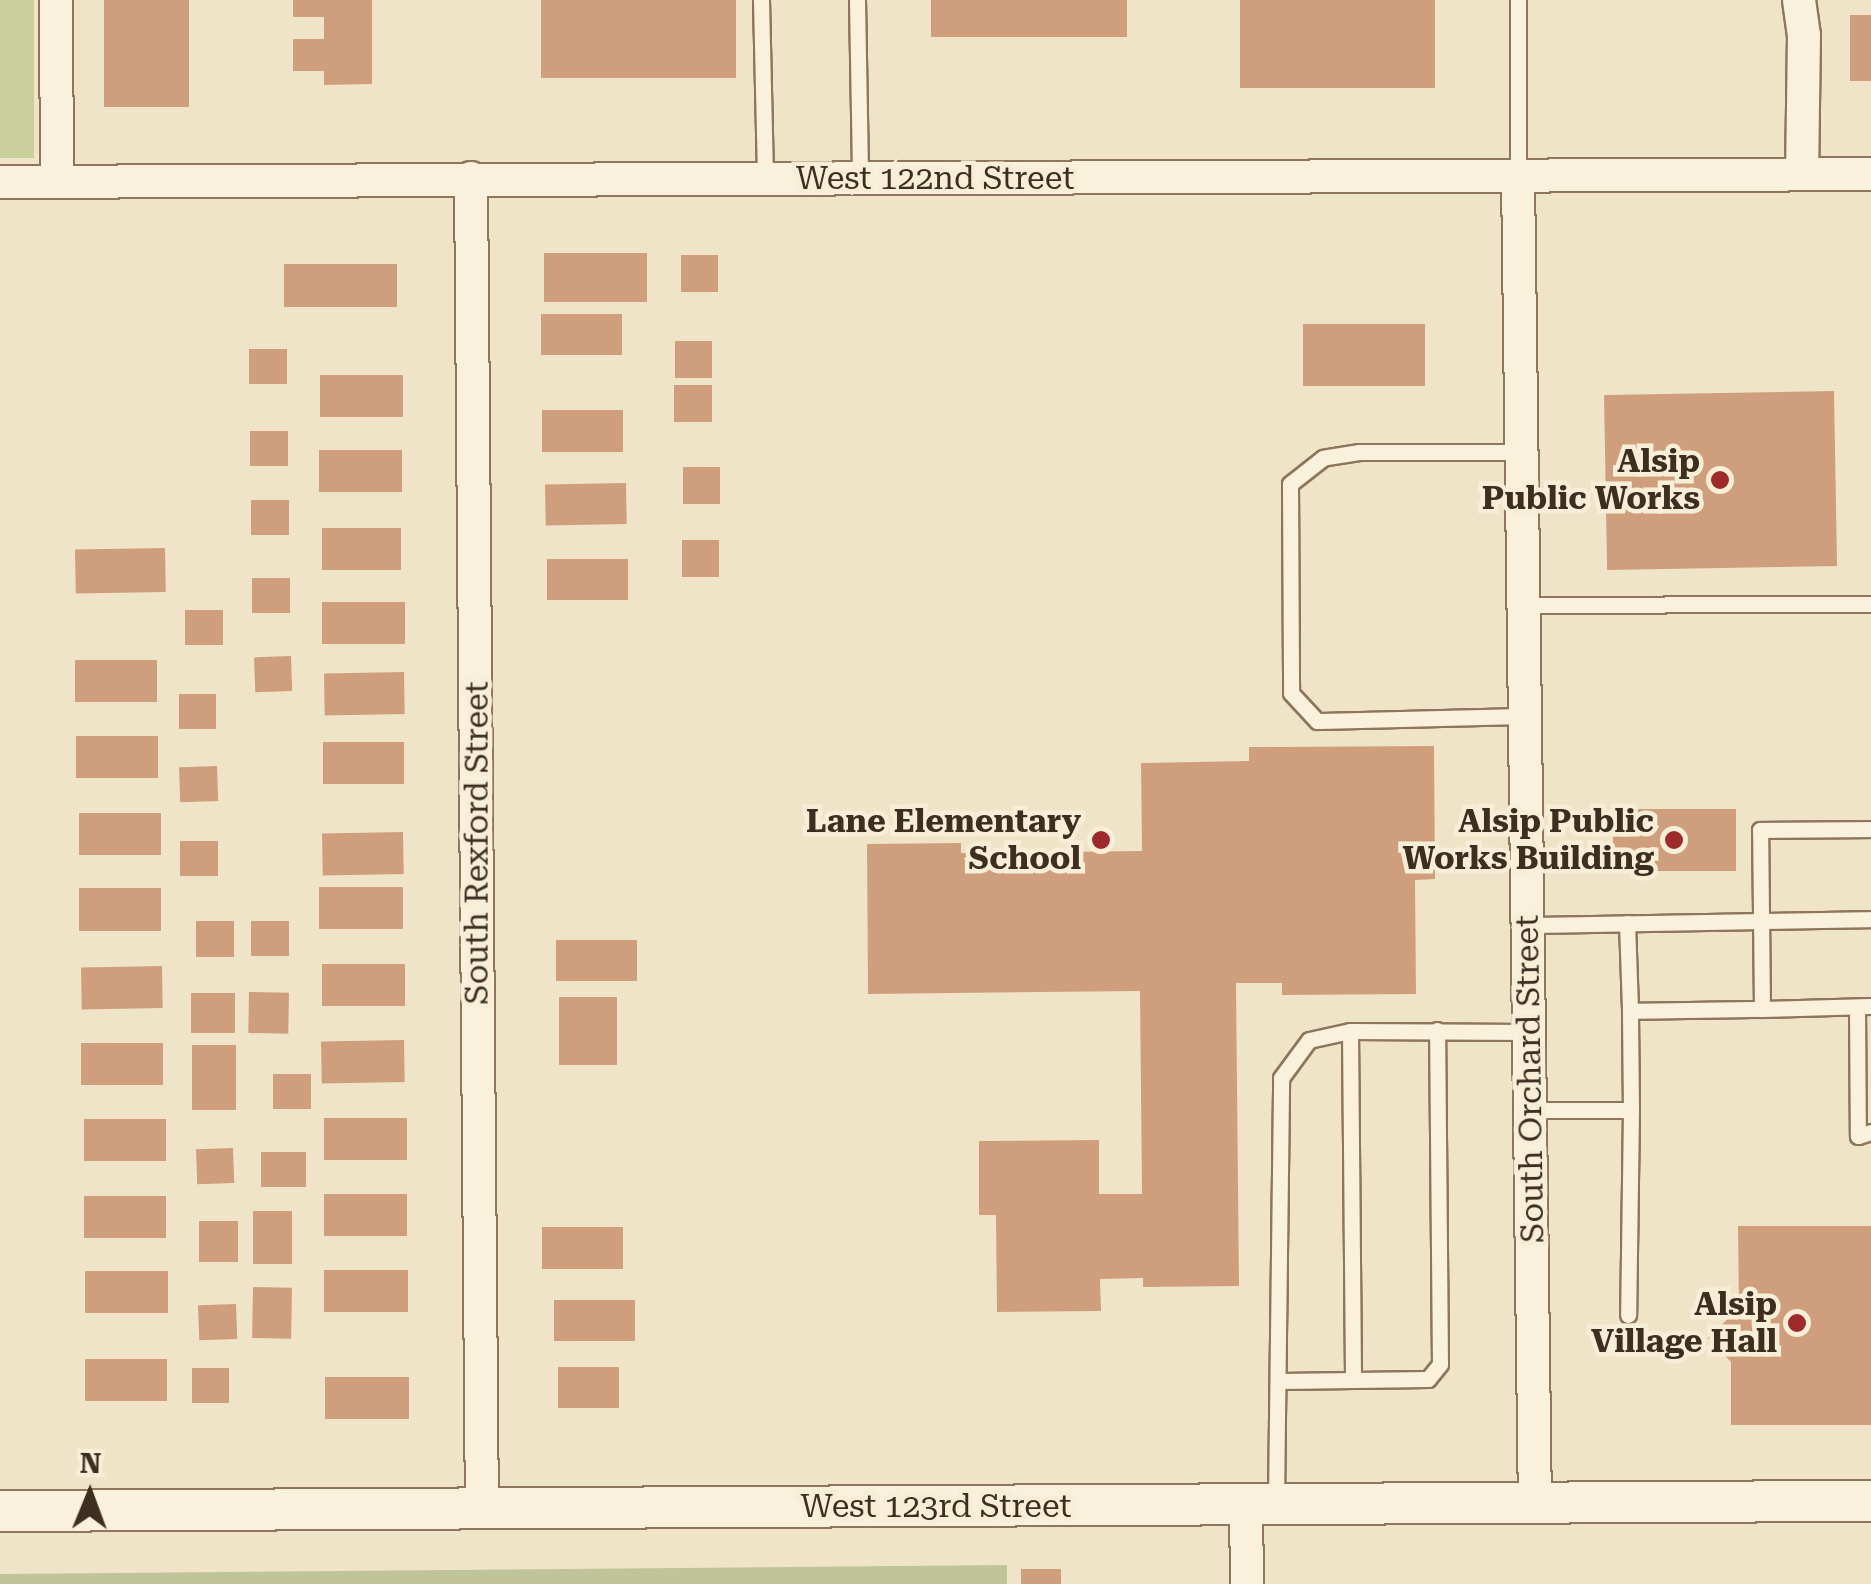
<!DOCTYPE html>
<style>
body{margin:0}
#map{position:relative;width:1871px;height:1584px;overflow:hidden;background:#f0e4c8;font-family:"Roboto Serif",serif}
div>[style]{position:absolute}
.green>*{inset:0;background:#c9cf9b;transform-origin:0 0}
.cemetery>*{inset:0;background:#bfc49a}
.building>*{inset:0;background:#cf9f7d;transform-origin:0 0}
.roads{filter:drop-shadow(2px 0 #8d765c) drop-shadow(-2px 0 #8d765c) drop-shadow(0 2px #8d765c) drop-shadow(0 -2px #8d765c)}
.service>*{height:15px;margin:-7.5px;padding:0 7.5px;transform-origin:7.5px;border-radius:7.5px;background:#faf1dc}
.minor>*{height:32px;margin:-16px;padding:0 16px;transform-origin:16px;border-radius:16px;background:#faf1dc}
.tertiary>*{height:40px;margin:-20px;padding:0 20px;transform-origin:20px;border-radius:20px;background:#faf1dc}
.dots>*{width:28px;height:28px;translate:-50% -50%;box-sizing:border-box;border:5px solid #f7eed8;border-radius:50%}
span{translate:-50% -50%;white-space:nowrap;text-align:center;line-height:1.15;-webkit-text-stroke:9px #f7eed8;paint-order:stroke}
.street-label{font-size:32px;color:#3d2e20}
.poi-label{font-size:32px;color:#3d2e20;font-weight:700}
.right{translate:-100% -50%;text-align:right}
.north{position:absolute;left:40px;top:1444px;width:100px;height:100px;-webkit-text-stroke:8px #f7eed8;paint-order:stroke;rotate:1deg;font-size:28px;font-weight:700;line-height:40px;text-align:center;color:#3d2e20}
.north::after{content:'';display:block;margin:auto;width:35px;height:45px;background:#3d2e20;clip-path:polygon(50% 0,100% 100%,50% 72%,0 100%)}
</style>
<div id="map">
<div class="green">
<i style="left:0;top:0;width:34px;height:158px"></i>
</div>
<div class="cemetery">
<i style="clip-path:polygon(1007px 1565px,1007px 1584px,0 1584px,0 1574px)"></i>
</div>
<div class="building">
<i style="left:104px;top:0;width:85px;height:107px"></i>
<i style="clip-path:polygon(293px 0,372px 0,372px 84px,324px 85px,324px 71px,293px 71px,293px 39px,324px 39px,324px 17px,293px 17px)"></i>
<i style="left:541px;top:0;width:195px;height:78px"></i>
<i style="left:931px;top:0;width:196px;height:37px"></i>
<i style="left:1240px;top:0;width:195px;height:88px"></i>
<i style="left:1850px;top:15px;width:21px;height:66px"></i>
<i style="left:544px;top:253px;width:103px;height:49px"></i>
<i style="left:681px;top:255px;width:37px;height:37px"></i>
<i style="left:397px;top:264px;width:43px;height:113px;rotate:90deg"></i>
<i style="left:622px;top:314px;width:41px;height:81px;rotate:90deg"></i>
<i style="left:1303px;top:324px;width:122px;height:62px"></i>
<i style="left:675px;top:341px;width:37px;height:37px"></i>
<i style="left:287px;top:349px;width:35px;height:38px;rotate:90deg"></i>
<i style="left:320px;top:375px;width:83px;height:42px"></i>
<i style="left:674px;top:385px;width:38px;height:37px"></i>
<i style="left:1834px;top:391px;width:175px;height:230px;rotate:89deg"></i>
<i style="left:623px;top:410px;width:42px;height:81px;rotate:90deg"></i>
<i style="left:250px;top:431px;width:38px;height:35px"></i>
<i style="left:402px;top:450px;width:42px;height:83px;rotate:90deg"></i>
<i style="left:683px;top:467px;width:37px;height:37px"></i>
<i style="left:626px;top:483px;width:41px;height:81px;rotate:89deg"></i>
<i style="left:289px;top:500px;width:35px;height:38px;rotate:90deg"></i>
<i style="left:322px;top:528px;width:79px;height:42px"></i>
<i style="left:682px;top:540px;width:37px;height:37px"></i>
<i style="left:165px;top:548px;width:44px;height:90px;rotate:89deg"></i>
<i style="left:628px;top:559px;width:41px;height:81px;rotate:90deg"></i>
<i style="left:252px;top:578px;width:38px;height:35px"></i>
<i style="left:322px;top:602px;width:83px;height:42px"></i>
<i style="left:185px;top:610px;width:38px;height:35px"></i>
<i style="left:291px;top:656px;width:35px;height:37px;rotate:88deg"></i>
<i style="left:75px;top:660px;width:82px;height:42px"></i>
<i style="left:404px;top:672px;width:42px;height:80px;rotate:89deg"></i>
<i style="left:179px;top:694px;width:37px;height:35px"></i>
<i style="left:76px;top:736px;width:82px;height:42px"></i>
<i style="left:323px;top:742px;width:81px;height:42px"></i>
<i style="clip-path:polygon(1434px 746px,1435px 879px,1415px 880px,1416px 994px,1282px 995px,1282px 983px,1236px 983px,1239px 1286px,1143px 1287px,1143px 1278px,1100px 1279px,1101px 1311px,997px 1312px,996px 1215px,979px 1215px,979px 1141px,1099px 1140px,1099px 1194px,1142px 1194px,1140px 991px,868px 994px,867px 844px,961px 843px,961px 853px,1142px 851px,1141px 763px,1249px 761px,1249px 747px)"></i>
<i style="left:217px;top:766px;width:35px;height:38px;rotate:88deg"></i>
<i style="left:1613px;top:809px;width:123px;height:62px"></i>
<i style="left:79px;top:813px;width:82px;height:42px"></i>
<i style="left:403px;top:832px;width:42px;height:81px;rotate:89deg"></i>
<i style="left:218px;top:841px;width:35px;height:38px;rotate:90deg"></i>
<i style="left:319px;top:887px;width:84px;height:42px"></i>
<i style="left:161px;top:888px;width:43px;height:82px;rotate:90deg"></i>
<i style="left:234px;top:921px;width:36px;height:38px;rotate:90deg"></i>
<i style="left:251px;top:921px;width:38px;height:35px"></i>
<i style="left:637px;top:940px;width:41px;height:81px;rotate:90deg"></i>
<i style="left:405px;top:964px;width:42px;height:83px;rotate:90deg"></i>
<i style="left:162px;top:966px;width:42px;height:81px;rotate:89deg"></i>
<i style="left:249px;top:992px;width:40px;height:41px;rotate:1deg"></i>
<i style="left:191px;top:993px;width:44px;height:40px"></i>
<i style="left:559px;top:997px;width:58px;height:68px"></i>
<i style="left:404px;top:1040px;width:42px;height:83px;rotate:89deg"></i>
<i style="left:81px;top:1043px;width:82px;height:42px"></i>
<i style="left:192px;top:1045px;width:44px;height:65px"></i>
<i style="left:311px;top:1074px;width:35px;height:38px;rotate:90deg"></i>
<i style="left:407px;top:1118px;width:42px;height:83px;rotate:90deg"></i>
<i style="left:84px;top:1119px;width:82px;height:42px"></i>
<i style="left:233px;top:1148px;width:35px;height:37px;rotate:88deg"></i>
<i style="left:306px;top:1152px;width:35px;height:45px;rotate:90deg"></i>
<i style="left:407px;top:1194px;width:42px;height:83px;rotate:90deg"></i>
<i style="left:84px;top:1196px;width:82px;height:42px"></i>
<i style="left:292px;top:1211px;width:53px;height:39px;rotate:90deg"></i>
<i style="left:199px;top:1221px;width:39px;height:41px"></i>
<i style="clip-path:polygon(1738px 1226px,1871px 1226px,1871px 1425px,1731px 1425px,1731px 1362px,1708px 1338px,1739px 1308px)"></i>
<i style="left:623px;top:1227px;width:42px;height:81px;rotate:90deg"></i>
<i style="left:408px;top:1270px;width:42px;height:84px;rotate:90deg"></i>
<i style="left:168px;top:1271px;width:42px;height:83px;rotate:90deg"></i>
<i style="left:253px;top:1287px;width:39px;height:51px;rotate:1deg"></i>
<i style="left:635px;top:1300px;width:41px;height:81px;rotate:90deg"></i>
<i style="left:236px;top:1304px;width:35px;height:38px;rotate:88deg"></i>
<i style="left:167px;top:1359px;width:42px;height:82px;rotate:90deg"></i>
<i style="left:619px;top:1367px;width:41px;height:61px;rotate:90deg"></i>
<i style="left:192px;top:1368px;width:37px;height:35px"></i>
<i style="left:325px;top:1377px;width:84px;height:42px"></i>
<i style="left:1021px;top:1569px;width:40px;height:15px"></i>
</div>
<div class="roads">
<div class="service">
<i style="left:761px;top:0;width:178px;rotate:88.7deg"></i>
<i style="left:857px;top:0;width:178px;rotate:89deg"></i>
<i style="left:1518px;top:175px;width:175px;rotate:-90deg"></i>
<i style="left:1522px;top:452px;width:163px;rotate:180deg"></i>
<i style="left:1359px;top:452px;width:36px;rotate:171deg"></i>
<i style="left:1323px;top:458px;width:42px;rotate:141.8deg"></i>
<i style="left:1290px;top:484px;width:209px;rotate:89.7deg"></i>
<i style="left:1291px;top:693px;width:38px;rotate:47deg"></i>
<i style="left:1317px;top:721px;width:208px;rotate:-1.4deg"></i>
<i style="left:1524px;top:605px;width:347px;rotate:-0.2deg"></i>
<i style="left:1627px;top:923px;width:88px;rotate:88deg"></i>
<i style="left:1528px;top:925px;width:343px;rotate:-1deg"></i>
<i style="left:1857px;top:1007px;width:129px;rotate:89.6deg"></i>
<i style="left:1858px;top:1136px;width:14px;rotate:-17deg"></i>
<i style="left:1762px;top:1009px;width:109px;rotate:-1.6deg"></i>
<i style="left:1350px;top:1031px;width:349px;rotate:89.5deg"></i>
<i style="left:1530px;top:1110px;width:101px"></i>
<i style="left:1631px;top:1110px;width:205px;rotate:90.8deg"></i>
<i style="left:1631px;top:1110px;width:99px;rotate:-90.6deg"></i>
<i style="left:1630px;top:1011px;width:132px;rotate:-0.9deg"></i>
<i style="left:1762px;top:1009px;width:179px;rotate:-90.6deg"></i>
<i style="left:1760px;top:830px;width:111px;rotate:-0.5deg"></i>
<i style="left:1280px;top:1381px;width:148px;rotate:-0.8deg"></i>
<i style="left:1428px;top:1379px;width:19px;rotate:-51deg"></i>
<i style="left:1440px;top:1364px;width:334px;rotate:-90.5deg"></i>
<i style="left:1276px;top:1500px;width:422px;rotate:-89.3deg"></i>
<i style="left:1281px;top:1078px;width:47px;rotate:-53.6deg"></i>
<i style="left:1309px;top:1040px;width:42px;rotate:-12.4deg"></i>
<i style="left:1350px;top:1031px;width:179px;rotate:0.3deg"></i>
</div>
<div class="minor">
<i style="left:56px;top:0;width:181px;rotate:89.7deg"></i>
<i style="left:1799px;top:0;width:35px;rotate:82deg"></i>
<i style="left:1804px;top:35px;width:139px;rotate:90.8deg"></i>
<i style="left:1518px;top:175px;width:1328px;rotate:89.27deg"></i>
<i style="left:471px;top:178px;width:1330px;rotate:89.53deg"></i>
<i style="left:0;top:182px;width:1871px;rotate:-0.24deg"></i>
<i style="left:1246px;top:1504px;width:80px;rotate:89.3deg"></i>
</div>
<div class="tertiary">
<i style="left:0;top:1511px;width:1871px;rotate:-0.31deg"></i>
</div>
</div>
<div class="dots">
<i style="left:1720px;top:480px;background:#9e2a2b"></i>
<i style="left:1101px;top:840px;background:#9e2a2b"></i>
<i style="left:1674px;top:840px;background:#9e2a2b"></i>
<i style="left:1797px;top:1323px;background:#9e2a2b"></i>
</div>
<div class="street-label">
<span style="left:935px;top:178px">West 122nd Street</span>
<span style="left:477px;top:843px;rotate:-90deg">South Rexford Street</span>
<span style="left:1530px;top:1079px;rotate:-91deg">South Orchard Street</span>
<span style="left:936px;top:1506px">West 123rd Street</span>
</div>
<div class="poi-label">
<span class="right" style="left:1700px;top:480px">Alsip<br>Public Works</span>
<span class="right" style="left:1081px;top:840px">Lane Elementary<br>School</span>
<span class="right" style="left:1654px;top:840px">Alsip Public<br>Works Building</span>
<span class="right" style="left:1777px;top:1323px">Alsip<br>Village Hall</span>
</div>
<div class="north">N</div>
</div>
